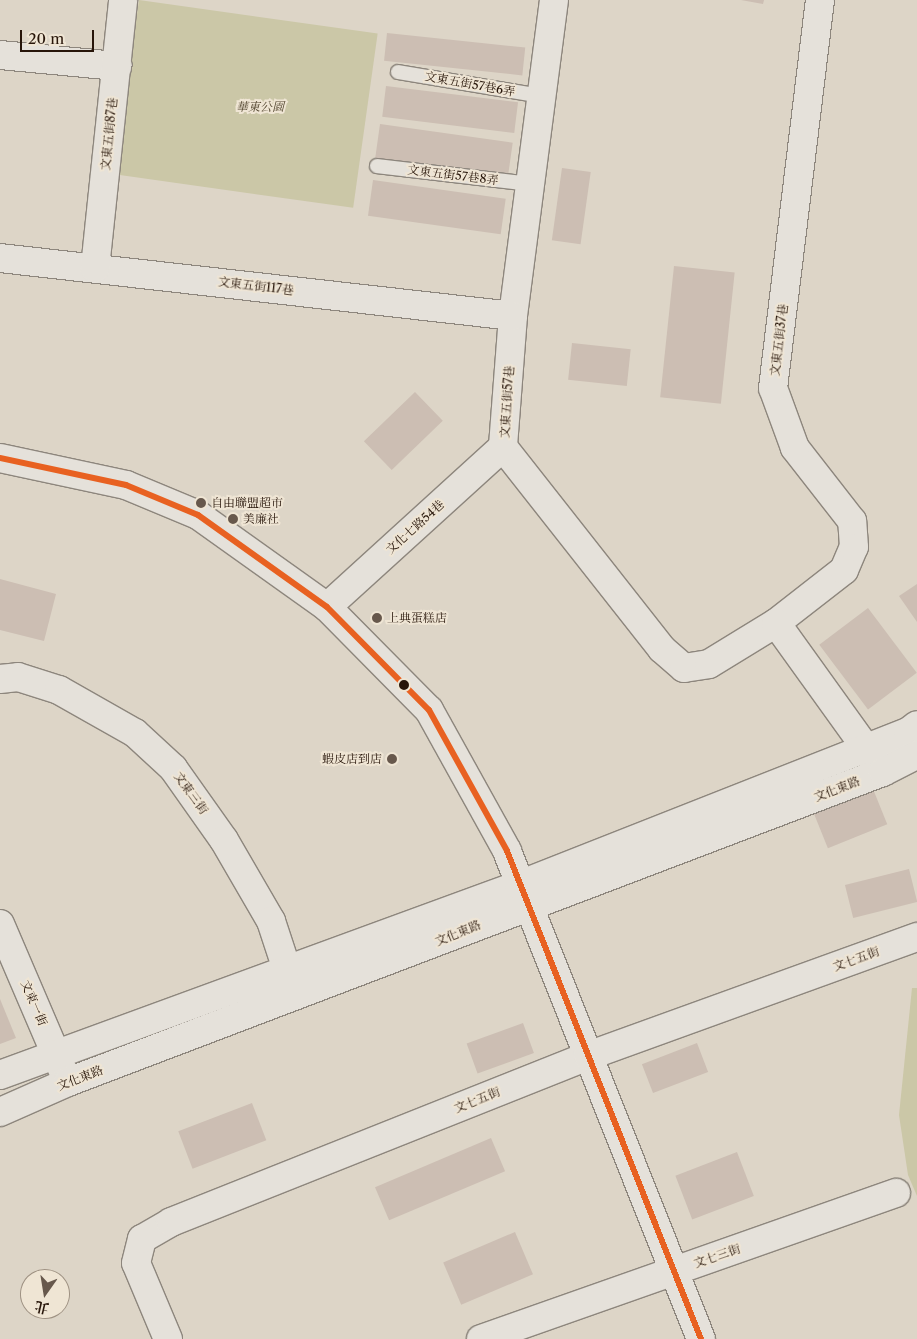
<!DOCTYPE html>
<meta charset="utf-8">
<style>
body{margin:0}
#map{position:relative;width:917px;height:1339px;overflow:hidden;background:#ddd5c7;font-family:"Libre Caslon Text","Noto Serif TC",serif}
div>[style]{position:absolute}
.green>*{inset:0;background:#cbc7a7;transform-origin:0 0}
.building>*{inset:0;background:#ccbeb3;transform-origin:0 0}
.roads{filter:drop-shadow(1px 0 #8d867d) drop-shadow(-1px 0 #8d867d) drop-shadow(0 1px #8d867d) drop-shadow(0 -1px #8d867d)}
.service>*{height:14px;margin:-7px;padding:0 7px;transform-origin:7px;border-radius:7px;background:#e5e1da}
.minor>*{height:28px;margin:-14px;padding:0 14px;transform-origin:14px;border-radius:14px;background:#e5e1da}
.bus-1>*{height:6px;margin:-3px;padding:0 3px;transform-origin:3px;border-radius:3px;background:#e86121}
.dots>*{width:14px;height:14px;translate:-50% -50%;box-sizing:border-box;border:2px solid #efe5d4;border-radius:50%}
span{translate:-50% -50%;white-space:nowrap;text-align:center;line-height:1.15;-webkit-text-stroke:4px #efe5d4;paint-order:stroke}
.street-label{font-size:12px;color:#271509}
.park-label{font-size:12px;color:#544731;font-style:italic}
.poi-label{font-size:12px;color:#271509}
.left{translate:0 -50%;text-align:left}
.right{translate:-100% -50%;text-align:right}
.north{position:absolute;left:20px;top:1269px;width:50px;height:50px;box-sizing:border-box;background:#efe5d4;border:1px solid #9f9283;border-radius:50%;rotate:193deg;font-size:14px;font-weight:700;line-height:20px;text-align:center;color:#271509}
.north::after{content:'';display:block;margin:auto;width:18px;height:22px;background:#67584c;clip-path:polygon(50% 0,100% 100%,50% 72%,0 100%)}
.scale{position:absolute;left:20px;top:30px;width:74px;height:22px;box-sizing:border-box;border:2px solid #271509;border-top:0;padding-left:6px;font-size:15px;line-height:18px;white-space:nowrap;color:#271509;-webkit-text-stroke:4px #efe5d4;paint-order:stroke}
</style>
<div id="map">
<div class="green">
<i style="left:139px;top:0;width:241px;height:176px;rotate:8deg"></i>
<i style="clip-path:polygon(912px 988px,917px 988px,917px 1196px,908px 1175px,899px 1115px)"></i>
</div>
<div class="building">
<i style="clip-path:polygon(741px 0,764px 0,763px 4px)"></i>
<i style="left:387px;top:33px;width:139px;height:28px;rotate:6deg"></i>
<i style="left:386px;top:86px;width:133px;height:31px;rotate:7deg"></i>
<i style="left:380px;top:124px;width:134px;height:34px;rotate:8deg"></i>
<i style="left:562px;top:168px;width:29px;height:73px;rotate:8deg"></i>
<i style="left:373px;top:180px;width:134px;height:36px;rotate:8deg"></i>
<i style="left:674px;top:266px;width:61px;height:132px;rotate:6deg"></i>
<i style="left:572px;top:343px;width:59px;height:37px;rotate:6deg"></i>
<i style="left:415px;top:392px;width:40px;height:71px;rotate:46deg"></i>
<i style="clip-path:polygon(0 579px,56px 594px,44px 641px,0 630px)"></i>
<i style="clip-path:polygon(917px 584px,917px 622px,899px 596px)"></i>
<i style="left:868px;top:608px;width:81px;height:61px;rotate:53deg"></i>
<i style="left:873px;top:789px;width:38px;height:64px;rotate:68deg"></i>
<i style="left:909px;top:869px;width:34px;height:66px;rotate:76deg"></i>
<i style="clip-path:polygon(0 999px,16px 1038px,0 1044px)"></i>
<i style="left:523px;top:1023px;width:32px;height:60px;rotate:70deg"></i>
<i style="left:697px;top:1043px;width:31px;height:59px;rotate:69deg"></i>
<i style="left:252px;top:1103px;width:40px;height:79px;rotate:69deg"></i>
<i style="left:491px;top:1138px;width:36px;height:126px;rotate:67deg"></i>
<i style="left:737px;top:1152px;width:47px;height:66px;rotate:69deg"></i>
<i style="left:515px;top:1232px;width:46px;height:78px;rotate:67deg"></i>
</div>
<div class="roads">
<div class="service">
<i style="left:398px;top:72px;width:145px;rotate:9.5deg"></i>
<i style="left:377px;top:166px;width:154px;rotate:6.7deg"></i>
</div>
<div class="minor">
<i style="left:554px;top:0;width:319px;rotate:97.4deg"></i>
<i style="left:513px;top:316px;width:131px;rotate:94.4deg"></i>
<i style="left:503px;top:447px;width:257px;rotate:51.8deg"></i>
<i style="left:662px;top:649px;width:29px;rotate:41deg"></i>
<i style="left:684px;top:668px;width:25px;rotate:-9deg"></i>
<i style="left:709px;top:664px;width:79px;rotate:-31.5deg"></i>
<i style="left:776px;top:623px;width:86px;rotate:-37.9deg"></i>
<i style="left:844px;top:570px;width:25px;rotate:-67deg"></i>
<i style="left:854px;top:547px;width:26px;rotate:-94deg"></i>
<i style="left:852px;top:521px;width:93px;rotate:-128deg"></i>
<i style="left:795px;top:448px;width:64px;rotate:-110.1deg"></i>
<i style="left:773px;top:388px;width:391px;rotate:-83.1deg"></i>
<i style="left:0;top:55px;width:118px;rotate:5.4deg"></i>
<i style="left:0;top:258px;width:516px;rotate:6.45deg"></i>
<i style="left:95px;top:268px;width:269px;rotate:-84deg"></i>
<i style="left:0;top:458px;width:129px;rotate:12.1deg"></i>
<i style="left:126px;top:485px;width:78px;rotate:22.6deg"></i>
<i style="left:198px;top:515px;width:158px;rotate:35.5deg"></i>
<i style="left:327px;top:607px;width:145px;rotate:45.3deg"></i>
<i style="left:429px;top:710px;width:161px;rotate:61deg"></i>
<i style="left:507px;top:851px;width:525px;rotate:68.32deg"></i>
<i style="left:327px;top:607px;width:238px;rotate:-42.3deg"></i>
<i style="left:776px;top:623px;width:171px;rotate:54.3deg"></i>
<i style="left:0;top:679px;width:18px;rotate:-6deg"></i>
<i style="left:18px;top:677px;width:43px;rotate:17.6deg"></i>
<i style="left:59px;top:690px;width:87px;rotate:29.5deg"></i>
<i style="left:135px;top:733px;width:52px;rotate:42.6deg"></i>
<i style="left:173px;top:768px;width:88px;rotate:54.7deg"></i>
<i style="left:224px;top:840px;width:94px;rotate:59.9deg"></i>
<i style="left:271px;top:921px;width:71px;rotate:71.8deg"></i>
<i style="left:0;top:924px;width:158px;rotate:66.8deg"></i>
<i style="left:0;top:1075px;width:553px;rotate:-20.11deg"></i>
<i style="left:519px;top:885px;width:418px;rotate:-21.5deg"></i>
<i style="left:908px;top:732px;width:11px;rotate:-38deg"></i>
<i style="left:0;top:1112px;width:74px;rotate:-23.8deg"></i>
<i style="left:68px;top:1082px;width:872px;rotate:-20.83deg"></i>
<i style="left:883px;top:772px;width:38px;rotate:-27deg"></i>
<i style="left:168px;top:1339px;width:82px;rotate:-112.8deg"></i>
<i style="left:136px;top:1263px;width:25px;rotate:-76deg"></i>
<i style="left:142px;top:1239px;width:34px;rotate:-30deg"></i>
<i style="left:171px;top:1222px;width:449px;rotate:-21.7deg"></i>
<i style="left:588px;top:1056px;width:350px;rotate:-19.9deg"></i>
<i style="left:481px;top:1339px;width:440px;rotate:-19.4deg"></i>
</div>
</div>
<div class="bus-1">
<i style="left:0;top:458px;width:129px;rotate:12.1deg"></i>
<i style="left:126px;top:485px;width:78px;rotate:22.6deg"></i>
<i style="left:198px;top:515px;width:158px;rotate:35.5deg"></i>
<i style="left:327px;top:607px;width:145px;rotate:45.3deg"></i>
<i style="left:429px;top:710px;width:161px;rotate:61deg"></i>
<i style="left:507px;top:851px;width:525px;rotate:68.32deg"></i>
</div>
<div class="dots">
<i style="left:201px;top:503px;background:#67584c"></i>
<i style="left:233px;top:519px;background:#67584c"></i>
<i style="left:377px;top:618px;background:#67584c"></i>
<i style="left:404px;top:685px;background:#271509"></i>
<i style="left:392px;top:759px;background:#67584c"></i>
</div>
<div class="street-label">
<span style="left:470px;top:84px;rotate:10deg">文東五街57巷6弄</span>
<span style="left:109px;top:134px;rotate:-84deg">文東五街87巷</span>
<span style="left:453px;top:175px;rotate:7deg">文東五街57巷8弄</span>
<span style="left:256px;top:286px;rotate:7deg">文東五街117巷</span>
<span style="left:779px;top:340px;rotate:-83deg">文東五街37巷</span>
<span style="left:507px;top:402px;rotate:-86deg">文東五街57巷</span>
<span style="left:415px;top:527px;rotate:-42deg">文化七路54巷</span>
<span style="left:837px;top:789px;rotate:-21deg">文化東路</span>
<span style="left:191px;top:793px;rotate:54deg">文東三街</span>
<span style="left:458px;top:933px;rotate:-22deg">文化東路</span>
<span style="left:856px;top:959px;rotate:-20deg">文七五街</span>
<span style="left:34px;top:1003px;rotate:67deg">文東一街</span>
<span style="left:80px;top:1078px;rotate:-21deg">文化東路</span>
<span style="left:477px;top:1100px;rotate:-22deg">文七五街</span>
<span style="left:717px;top:1256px;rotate:-19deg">文七三街</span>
</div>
<div class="park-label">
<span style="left:260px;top:107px">華東公園</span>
</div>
<div class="poi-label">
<span class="left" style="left:211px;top:503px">自由聯盟超市</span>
<span class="left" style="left:243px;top:519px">美廉社</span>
<span class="left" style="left:387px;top:618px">上典蛋糕店</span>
<span class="right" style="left:382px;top:759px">蝦皮店到店</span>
</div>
<div class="north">北</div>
<div class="scale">20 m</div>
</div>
